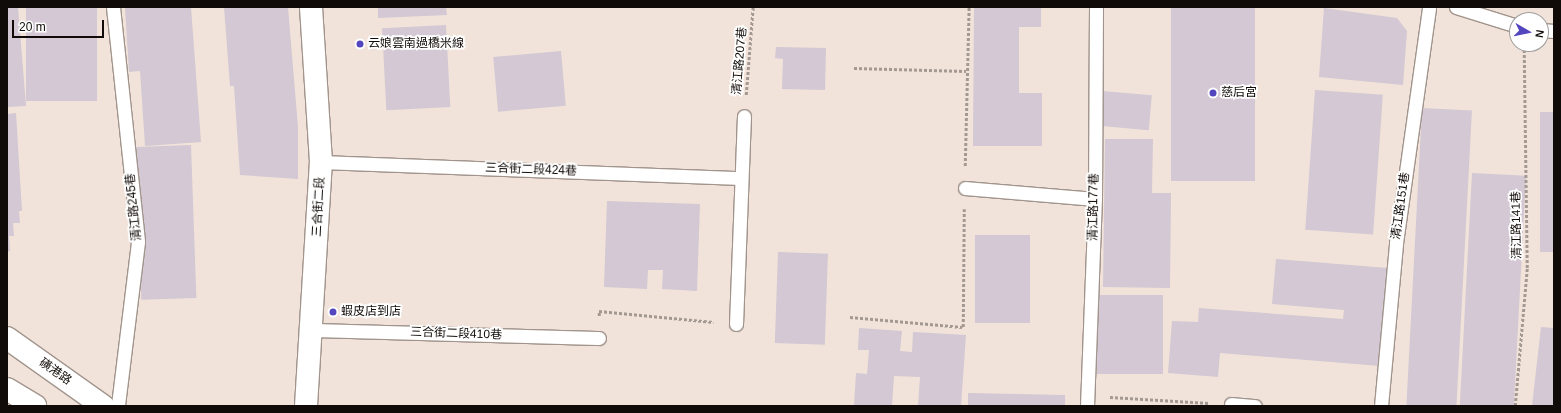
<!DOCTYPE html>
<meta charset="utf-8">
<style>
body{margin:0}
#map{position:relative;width:1561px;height:413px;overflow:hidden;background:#f1e3da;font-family:Arial,"Noto Sans TC",sans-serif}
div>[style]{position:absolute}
.building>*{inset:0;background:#d3c8d3;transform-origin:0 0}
.path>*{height:2.5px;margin-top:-1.25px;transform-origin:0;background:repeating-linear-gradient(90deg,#a49992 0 3px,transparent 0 5px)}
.roads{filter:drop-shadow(1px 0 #a1948c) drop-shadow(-1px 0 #a1948c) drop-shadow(0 1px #a1948c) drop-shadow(0 -1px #a1948c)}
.lane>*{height:13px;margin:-6.5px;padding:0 6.5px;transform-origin:6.5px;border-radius:6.5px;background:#fff}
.street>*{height:22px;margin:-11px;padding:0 11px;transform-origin:11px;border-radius:11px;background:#fff}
.dots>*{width:11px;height:11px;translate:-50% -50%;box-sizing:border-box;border:2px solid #fff;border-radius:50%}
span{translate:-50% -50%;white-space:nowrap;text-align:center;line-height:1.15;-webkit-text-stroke:3.5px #fff;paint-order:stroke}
.poi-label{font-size:12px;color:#100b08}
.left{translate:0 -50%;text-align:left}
.street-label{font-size:12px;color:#100b08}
.frame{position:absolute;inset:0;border:8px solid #100b08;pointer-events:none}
.north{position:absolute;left:1509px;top:12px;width:40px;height:40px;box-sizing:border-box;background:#fff;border:1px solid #9f9d9c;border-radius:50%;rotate:99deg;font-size:11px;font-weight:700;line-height:16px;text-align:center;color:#100b08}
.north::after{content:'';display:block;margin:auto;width:14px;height:18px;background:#5346be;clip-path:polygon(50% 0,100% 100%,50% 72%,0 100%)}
.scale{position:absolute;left:12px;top:20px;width:92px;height:18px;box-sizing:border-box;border:2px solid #100b08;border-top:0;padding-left:5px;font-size:12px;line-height:14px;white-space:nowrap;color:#100b08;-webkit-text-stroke:3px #fff;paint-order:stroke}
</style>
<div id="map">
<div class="building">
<i style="clip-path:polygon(7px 7px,18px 7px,26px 106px,7px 107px)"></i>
<i style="left:26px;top:7px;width:71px;height:94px"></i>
<i style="clip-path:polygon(125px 7px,191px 7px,201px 142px,145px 146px,140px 71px,129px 72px)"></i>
<i style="clip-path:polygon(224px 7px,288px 7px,298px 127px,298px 179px,240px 175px,234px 86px,230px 86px)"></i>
<i style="clip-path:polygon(378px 7px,446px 7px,447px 15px,378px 18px)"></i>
<i style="clip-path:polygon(974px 7px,1041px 7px,1041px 27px,1019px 27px,1019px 93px,1042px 93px,1042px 146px,973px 146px)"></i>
<i style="left:1171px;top:7px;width:84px;height:174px"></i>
<i style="clip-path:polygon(1324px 8px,1397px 18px,1407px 31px,1403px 85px,1319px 77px)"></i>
<i style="left:446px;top:25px;width:82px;height:64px;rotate:87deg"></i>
<i style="clip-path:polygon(776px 47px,826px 48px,825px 90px,782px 89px,783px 59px,775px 58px)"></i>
<i style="left:561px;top:51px;width:55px;height:68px;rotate:85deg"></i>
<i style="left:1315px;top:90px;width:68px;height:140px;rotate:4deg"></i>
<i style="left:1102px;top:91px;width:50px;height:35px;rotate:5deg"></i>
<i style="left:1422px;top:108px;width:50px;height:299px;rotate:3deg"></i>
<i style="left:1554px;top:112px;width:140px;height:14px;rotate:90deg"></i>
<i style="clip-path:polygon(16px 113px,22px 211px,19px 211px,20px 223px,13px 223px,14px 236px,9px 236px,10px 251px,7px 252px,7px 114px)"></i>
<i style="clip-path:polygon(1105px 139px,1153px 139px,1152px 193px,1171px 193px,1170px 288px,1103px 287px)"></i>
<i style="left:191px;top:145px;width:153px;height:55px;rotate:88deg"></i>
<i style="left:1472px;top:173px;width:54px;height:233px;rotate:3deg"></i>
<i style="clip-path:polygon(607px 201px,700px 204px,697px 291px,662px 289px,663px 270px,648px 270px,647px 289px,604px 287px)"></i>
<i style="left:1030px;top:235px;width:88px;height:55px;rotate:90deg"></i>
<i style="left:778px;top:252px;width:50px;height:91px;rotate:2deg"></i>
<i style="clip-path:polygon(1276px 259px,1388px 268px,1380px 366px,1220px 353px,1218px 377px,1168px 373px,1172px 321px,1198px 322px,1199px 308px,1343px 319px,1344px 310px,1272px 304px)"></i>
<i style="left:1163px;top:295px;width:79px;height:66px;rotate:90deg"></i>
<i style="clip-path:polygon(1541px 327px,1554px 328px,1554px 406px,1532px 406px)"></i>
<i style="clip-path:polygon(859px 328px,902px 331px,900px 351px,912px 352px,913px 332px,966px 335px,961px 406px,918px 406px,920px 377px,894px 376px,892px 406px,854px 406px,856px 373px,867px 374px,869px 350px,858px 350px)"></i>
<i style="clip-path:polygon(968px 393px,1065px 395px,1065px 406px,968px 406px)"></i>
</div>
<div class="path">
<i style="left:854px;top:68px;width:112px;rotate:1.5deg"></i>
<i style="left:746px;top:95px;width:88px;rotate:-85.5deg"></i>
<i style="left:965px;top:166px;width:159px;rotate:-88.6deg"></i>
<i style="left:599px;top:316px;width:5px;rotate:-90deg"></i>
<i style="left:599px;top:311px;width:115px;rotate:5.5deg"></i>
<i style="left:850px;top:317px;width:113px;rotate:5.1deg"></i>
<i style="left:963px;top:327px;width:118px;rotate:-89.5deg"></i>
<i style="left:1110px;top:397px;width:99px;rotate:3.5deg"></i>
<i style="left:1515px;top:406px;width:139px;rotate:-85deg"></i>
<i style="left:1527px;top:268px;width:222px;rotate:-90.8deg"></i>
</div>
<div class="roads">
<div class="lane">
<i style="left:113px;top:7px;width:236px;rotate:83.9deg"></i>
<i style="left:138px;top:242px;width:165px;rotate:97deg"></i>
<i style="left:1456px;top:7px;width:64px;rotate:17.3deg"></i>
<i style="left:1541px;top:30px;width:13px;rotate:4deg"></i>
<i style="left:321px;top:162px;width:420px;rotate:2.2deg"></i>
<i style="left:965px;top:188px;width:130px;rotate:4.8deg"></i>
<i style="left:736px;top:324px;width:208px;rotate:-87.8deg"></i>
<i style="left:312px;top:330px;width:287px;rotate:1.6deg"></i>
<i style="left:1231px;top:404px;width:24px;rotate:5deg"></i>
<i style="left:1087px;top:406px;width:207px;rotate:-87.8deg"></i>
<i style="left:1095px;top:199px;width:192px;rotate:-89.7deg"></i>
<i style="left:1381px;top:406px;width:164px;rotate:-84.7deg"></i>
<i style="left:1396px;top:243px;width:238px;rotate:-82deg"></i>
</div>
<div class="street">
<i style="left:7px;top:338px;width:118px;rotate:35.3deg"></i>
<i style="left:7px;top:389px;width:33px;rotate:31deg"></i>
<i style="left:306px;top:406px;width:244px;rotate:-86.5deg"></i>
<i style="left:321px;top:162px;width:155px;rotate:-93.7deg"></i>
</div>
</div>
<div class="dots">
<i style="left:360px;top:44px;background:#5346be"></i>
<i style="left:1213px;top:93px;background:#5346be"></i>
<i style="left:333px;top:312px;background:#5346be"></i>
</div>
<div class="poi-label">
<span class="left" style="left:368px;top:44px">云娘雲南過橋米線</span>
<span class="left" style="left:1221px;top:93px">慈后宮</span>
<span class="left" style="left:341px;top:312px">蝦皮店到店</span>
</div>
<div class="street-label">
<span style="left:740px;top:61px;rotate:-85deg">清江路207巷</span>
<span style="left:531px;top:170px;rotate:2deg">三合街二段424巷</span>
<span style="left:1401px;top:206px;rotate:-82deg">清江路151巷</span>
<span style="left:134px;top:207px;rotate:-96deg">清江路245巷</span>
<span style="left:319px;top:207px;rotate:-87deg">三合街二段</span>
<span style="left:1094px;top:207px;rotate:-89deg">清江路177巷</span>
<span style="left:1517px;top:225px;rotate:-91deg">清江路141巷</span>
<span style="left:456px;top:334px;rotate:2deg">三合街二段410巷</span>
<span style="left:55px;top:372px;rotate:35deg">磺港路</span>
</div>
<div class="frame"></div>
<div class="north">N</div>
<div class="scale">20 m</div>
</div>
